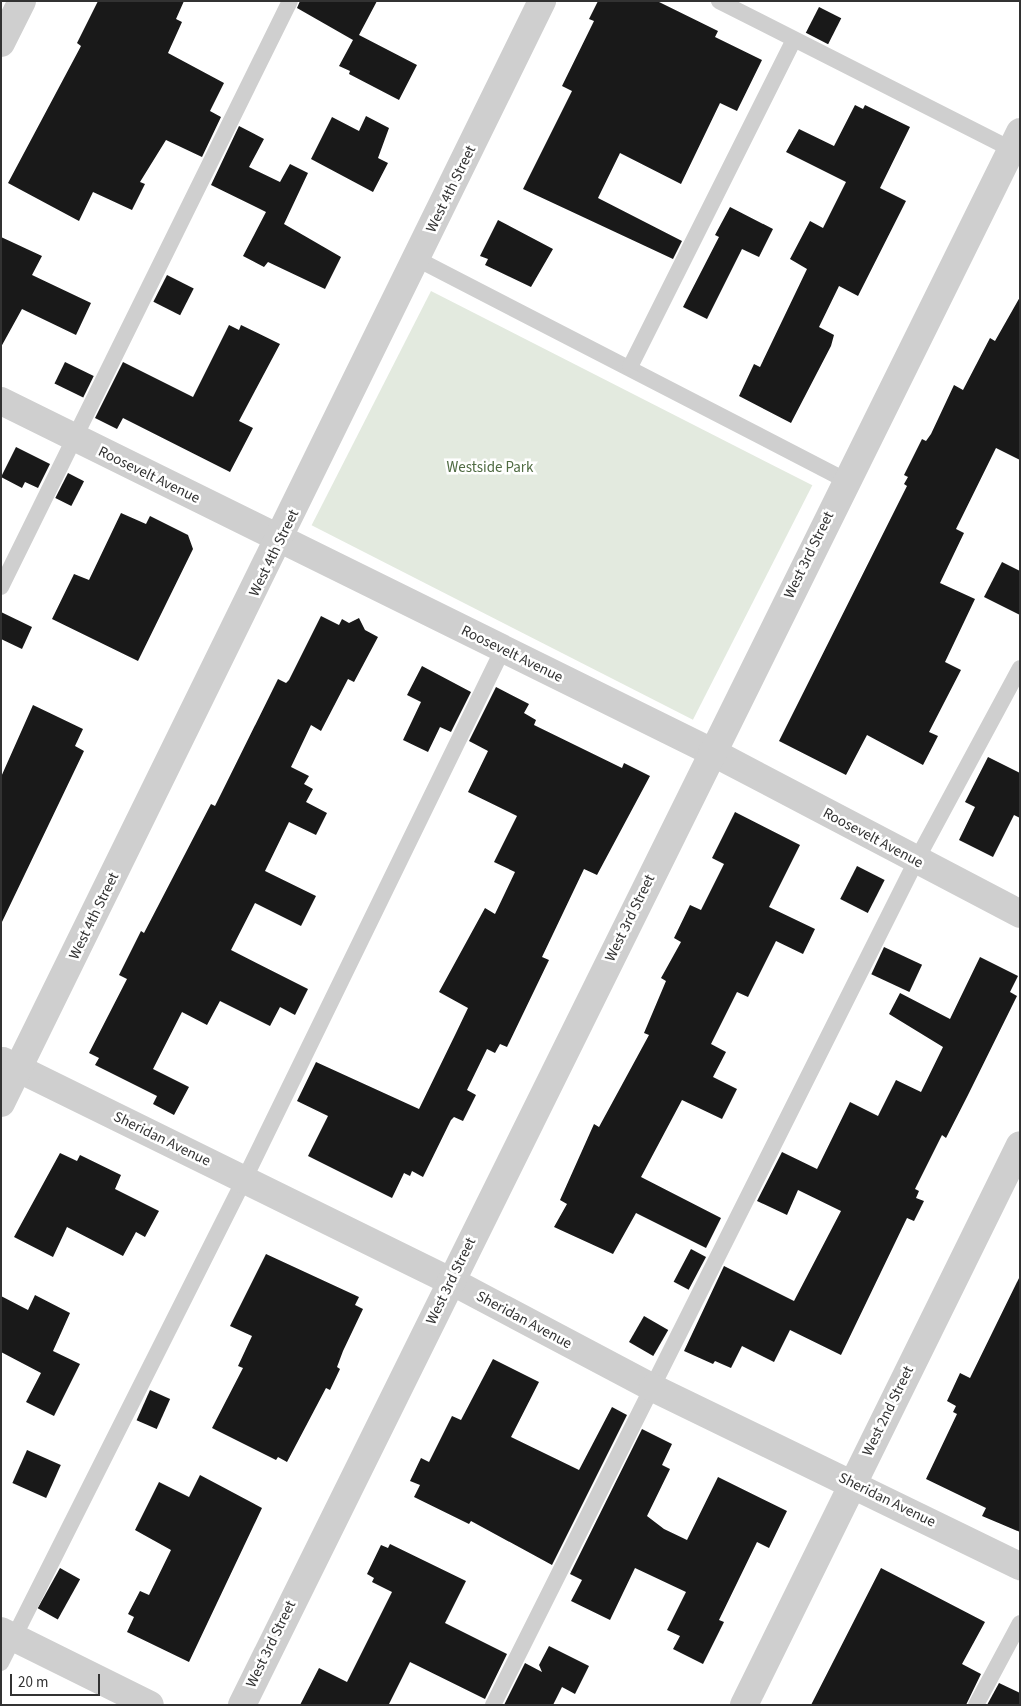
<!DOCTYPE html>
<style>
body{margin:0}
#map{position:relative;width:1021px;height:1706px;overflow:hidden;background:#fff;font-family:"Source Sans 3",sans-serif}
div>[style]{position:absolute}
.green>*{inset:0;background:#e3eadf;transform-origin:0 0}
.building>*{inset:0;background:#191919;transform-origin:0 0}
.lane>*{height:16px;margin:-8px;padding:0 8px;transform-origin:8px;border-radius:8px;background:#cfcfcf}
.street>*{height:28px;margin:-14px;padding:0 14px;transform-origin:14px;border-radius:14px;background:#cfcfcf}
span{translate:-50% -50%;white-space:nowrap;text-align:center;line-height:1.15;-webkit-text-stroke:5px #fff;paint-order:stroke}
.street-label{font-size:15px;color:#323232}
.park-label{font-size:15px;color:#4f6b42}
.frame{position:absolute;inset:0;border:2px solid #323232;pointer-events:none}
.scale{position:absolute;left:10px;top:1674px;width:90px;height:22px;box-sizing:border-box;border:2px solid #323232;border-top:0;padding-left:6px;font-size:15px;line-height:18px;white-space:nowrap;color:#323232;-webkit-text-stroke:4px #fff;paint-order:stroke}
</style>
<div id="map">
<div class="green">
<i style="left:431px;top:291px;width:428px;height:263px;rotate:27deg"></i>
</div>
<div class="building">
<i style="clip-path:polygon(98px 1px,184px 1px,176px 19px,182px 22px,168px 53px,224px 83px,210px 111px,221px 117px,202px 157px,166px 140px,140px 182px,145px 184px,132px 210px,93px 192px,79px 221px,8px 183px,81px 46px,77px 43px)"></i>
<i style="clip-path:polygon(300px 1px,377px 1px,359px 35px,417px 65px,399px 100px,349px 74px,350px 71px,339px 66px,353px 40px,297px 8px)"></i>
<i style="clip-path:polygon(598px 1px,657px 1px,718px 31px,715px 37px,762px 60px,737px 111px,720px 103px,681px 184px,620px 153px,598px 198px,682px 241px,673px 259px,523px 189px,572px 91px,562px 86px,594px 21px,589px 19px)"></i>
<i style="left:819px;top:7px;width:25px;height:29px;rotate:27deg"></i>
<i style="clip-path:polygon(855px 105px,863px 109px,865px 105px,910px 127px,880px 188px,906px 201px,858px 296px,839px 286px,819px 327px,834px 335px,831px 346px,791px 423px,739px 396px,754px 364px,760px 367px,807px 269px,790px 259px,810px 221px,823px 228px,846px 182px,786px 152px,799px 129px,834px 146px)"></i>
<i style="clip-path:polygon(366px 116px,389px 128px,378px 158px,388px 163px,373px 192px,311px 159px,332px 117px,359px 131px)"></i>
<i style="clip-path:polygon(239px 126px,264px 139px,249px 167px,280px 182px,290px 164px,308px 173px,284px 224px,341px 257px,325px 289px,268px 262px,264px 267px,243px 256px,266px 212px,211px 185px)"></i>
<i style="clip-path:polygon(730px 207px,773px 229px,759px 257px,742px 249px,707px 319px,683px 307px,719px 237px,715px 235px)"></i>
<i style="clip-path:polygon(498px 220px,553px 249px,531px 287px,485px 265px,488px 259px,480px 256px)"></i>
<i style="clip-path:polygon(1px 237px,42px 256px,32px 275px,91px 303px,76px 335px,22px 309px,1px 347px)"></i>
<i style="left:167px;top:275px;width:30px;height:30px;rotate:27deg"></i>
<i style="clip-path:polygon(1020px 297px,1020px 460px,996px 448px,956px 529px,964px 533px,940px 583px,975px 599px,945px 662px,961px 670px,929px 732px,938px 736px,923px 765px,867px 735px,846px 775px,779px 741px,907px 486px,904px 484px,908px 477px,904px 475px,922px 439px,926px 441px,931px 434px,954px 385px,963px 390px,990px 338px,995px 341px)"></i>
<i style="clip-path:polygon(229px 325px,239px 330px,241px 325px,280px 344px,239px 421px,253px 428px,230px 472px,123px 418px,117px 429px,95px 418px,123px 362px,193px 397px)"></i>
<i style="left:65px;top:362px;width:32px;height:24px;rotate:26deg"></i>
<i style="clip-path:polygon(16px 447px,50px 464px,38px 488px,25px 482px,22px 488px,1px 477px)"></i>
<i style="left:68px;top:473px;width:18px;height:28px;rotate:27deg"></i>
<i style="clip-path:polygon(121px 513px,146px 524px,150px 516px,188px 535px,193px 549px,138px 661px,52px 619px,74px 574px,89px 580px)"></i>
<i style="clip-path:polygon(1002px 562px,1020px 571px,1020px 615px,984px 597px)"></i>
<i style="clip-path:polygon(1px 612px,32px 627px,22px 649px,1px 639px)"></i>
<i style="clip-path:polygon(321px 616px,339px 625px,342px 619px,349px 623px,359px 618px,365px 630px,378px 637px,354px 682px,348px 679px,321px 731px,311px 725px,291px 767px,309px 776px,304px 784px,313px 789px,306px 802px,327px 813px,316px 835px,289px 822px,265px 871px,316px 896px,301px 926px,255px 903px,231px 950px,308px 989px,295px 1015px,280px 1007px,270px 1026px,220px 1001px,207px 1025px,182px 1012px,153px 1069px,189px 1087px,174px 1115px,153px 1104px,157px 1096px,95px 1065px,99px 1058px,89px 1053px,127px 979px,119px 975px,141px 931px,144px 933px,211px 804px,215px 806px,278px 679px,286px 683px,289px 680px)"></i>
<i style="clip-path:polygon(422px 666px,471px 692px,451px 732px,440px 727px,428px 752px,403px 740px,421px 702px,407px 695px)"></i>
<i style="clip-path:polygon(496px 687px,529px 704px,524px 713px,536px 720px,534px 725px,622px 768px,624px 763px,650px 776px,597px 875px,584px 869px,542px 957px,549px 960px,507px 1047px,500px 1044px,495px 1053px,487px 1049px,467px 1090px,476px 1095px,463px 1121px,454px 1117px,451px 1120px,423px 1177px,412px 1171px,410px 1176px,404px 1173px,392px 1198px,308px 1156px,328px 1116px,297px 1101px,316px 1062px,419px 1109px,456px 1033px,468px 1008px,439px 992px,485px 908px,495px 914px,515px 872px,494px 862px,517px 816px,468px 792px,488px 751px,469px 741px)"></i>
<i style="clip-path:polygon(33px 705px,83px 729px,75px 746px,84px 751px,1px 924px,1px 777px)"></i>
<i style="clip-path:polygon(988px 757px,1020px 773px,1020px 818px,1014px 815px,993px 857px,959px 840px,975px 807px,965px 802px)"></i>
<i style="clip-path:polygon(735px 812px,800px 845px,769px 907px,815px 929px,803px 954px,776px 941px,748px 997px,737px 992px,711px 1044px,726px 1052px,713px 1077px,737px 1089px,722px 1119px,682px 1100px,641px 1177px,721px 1218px,706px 1248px,636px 1213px,613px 1254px,554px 1227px,567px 1204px,560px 1200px,594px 1124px,599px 1127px,649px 1035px,644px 1033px,666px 981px,661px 978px,681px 942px,674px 938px,690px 905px,701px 910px,724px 864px,712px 858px)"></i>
<i style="left:857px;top:866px;width:31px;height:37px;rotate:27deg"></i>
<i style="left:884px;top:947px;width:42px;height:30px;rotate:25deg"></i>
<i style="clip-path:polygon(980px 957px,1018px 976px,1010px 992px,1017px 996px,968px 1095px,946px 1138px,942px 1135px,915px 1189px,919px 1191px,916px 1198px,924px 1201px,914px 1221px,907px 1218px,841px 1355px,790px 1330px,774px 1362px,742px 1346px,731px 1368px,715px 1361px,713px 1364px,684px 1351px,724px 1266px,794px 1301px,841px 1211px,798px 1190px,787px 1215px,757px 1201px,782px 1152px,817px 1169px,850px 1102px,878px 1116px,896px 1080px,921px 1092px,943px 1047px,889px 1014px,900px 993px,950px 1019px)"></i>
<i style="clip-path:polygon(60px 1153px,77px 1161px,80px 1155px,121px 1175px,115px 1189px,159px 1211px,145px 1237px,136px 1232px,123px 1256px,67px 1227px,53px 1257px,14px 1237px)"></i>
<i style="left:691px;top:1249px;width:17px;height:37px;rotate:28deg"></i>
<i style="clip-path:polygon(266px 1254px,359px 1297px,355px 1305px,363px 1309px,343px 1351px,337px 1367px,340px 1369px,330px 1390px,326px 1388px,287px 1462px,278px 1457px,276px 1460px,212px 1428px,243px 1368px,238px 1366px,252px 1336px,230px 1326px)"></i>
<i style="clip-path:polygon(1020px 1276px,1020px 1532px,982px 1516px,986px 1508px,926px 1479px,957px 1414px,953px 1412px,956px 1406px,947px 1401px,960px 1373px,970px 1378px)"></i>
<i style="clip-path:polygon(35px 1295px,70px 1313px,53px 1351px,80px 1364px,54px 1416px,26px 1402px,41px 1373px,1px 1352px,1px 1296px,28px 1310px)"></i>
<i style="left:644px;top:1316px;width:28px;height:30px;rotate:30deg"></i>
<i style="clip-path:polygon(493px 1359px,539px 1382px,511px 1437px,579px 1470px,612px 1407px,627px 1415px,552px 1565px,471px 1521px,469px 1524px,414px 1497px,420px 1485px,410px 1481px,421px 1458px,429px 1462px,452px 1416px,461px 1420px)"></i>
<i style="left:150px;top:1390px;width:22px;height:33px;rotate:24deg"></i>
<i style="clip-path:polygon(642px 1429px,672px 1444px,662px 1465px,670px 1469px,647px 1516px,664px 1529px,687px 1540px,718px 1477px,787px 1511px,769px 1548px,757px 1542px,719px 1620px,724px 1622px,703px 1664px,673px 1649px,680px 1636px,667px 1630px,686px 1592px,635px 1568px,610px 1620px,571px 1601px,582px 1580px,570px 1574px)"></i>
<i style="left:27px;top:1450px;width:37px;height:36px;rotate:24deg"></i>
<i style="clip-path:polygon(200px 1475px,262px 1508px,189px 1662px,127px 1632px,134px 1617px,128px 1614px,140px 1591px,149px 1595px,171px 1550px,135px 1530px,159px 1482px,189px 1497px)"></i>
<i style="clip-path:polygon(390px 1544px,466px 1581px,445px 1623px,507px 1654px,485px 1699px,410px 1662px,389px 1704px,391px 1705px,300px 1705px,319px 1668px,347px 1682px,392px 1592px,372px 1582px,374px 1578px,367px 1574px,381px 1545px,388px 1548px)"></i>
<i style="left:60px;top:1568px;width:23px;height:46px;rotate:29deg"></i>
<i style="clip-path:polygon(881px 1568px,985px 1622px,962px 1664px,981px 1674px,966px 1705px,811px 1705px)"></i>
<i style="clip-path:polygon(549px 1646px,589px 1666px,575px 1694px,562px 1687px,553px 1705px,504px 1705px,525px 1663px,542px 1672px,539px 1665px)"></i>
<i style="clip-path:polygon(999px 1683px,1020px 1693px,1020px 1705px,987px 1705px)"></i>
</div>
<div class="lane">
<i style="left:719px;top:1px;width:327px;rotate:26.9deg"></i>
<i style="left:417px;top:259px;width:483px;rotate:27.3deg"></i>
<i style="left:630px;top:367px;width:364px;rotate:-63.4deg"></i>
<i style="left:1px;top:587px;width:653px;rotate:-63.75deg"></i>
<i style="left:1px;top:1663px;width:541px;rotate:-63.29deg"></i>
<i style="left:244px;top:1180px;width:591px;rotate:-64deg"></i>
<i style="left:493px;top:1705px;width:944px;rotate:-63.38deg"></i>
<i style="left:916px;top:861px;width:219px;rotate:-61.7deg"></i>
<i style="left:976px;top:1705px;width:93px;rotate:-61.8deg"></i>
</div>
<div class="street">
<i style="left:1px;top:43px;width:47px;rotate:-63.4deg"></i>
<i style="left:1px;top:401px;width:793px;rotate:26.27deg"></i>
<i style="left:712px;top:752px;width:348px;rotate:27.7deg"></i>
<i style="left:3px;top:1061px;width:499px;rotate:26.2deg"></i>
<i style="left:451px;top:1281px;width:229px;rotate:27.9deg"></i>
<i style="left:653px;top:1388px;width:408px;rotate:25.9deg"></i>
<i style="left:1px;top:1103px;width:1228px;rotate:-63.85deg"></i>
<i style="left:1px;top:1631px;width:166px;rotate:26.4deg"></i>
<i style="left:242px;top:1705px;width:1755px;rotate:-63.68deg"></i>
<i style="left:744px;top:1705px;width:624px;rotate:-63.76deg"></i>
</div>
<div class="street-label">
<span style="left:451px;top:189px;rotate:-64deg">West 4th Street</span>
<span style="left:149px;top:475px;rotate:26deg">Roosevelt Avenue</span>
<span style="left:274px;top:553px;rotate:-64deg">West 4th Street</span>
<span style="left:809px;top:555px;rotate:-64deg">West 3rd Street</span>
<span style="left:512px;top:654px;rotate:26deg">Roosevelt Avenue</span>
<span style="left:873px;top:838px;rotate:28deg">Roosevelt Avenue</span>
<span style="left:94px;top:916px;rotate:-64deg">West 4th Street</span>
<span style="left:630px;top:918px;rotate:-64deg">West 3rd Street</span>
<span style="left:162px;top:1139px;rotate:26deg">Sheridan Avenue</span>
<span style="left:451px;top:1281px;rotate:-64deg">West 3rd Street</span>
<span style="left:524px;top:1320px;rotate:28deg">Sheridan Avenue</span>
<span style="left:888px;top:1411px;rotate:-64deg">West 2nd Street</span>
<span style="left:887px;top:1500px;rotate:26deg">Sheridan Avenue</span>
<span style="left:271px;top:1644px;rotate:-64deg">West 3rd Street</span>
</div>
<div class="park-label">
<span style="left:490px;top:468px">Westside Park</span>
</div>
<div class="frame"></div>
<div class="scale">20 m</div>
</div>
